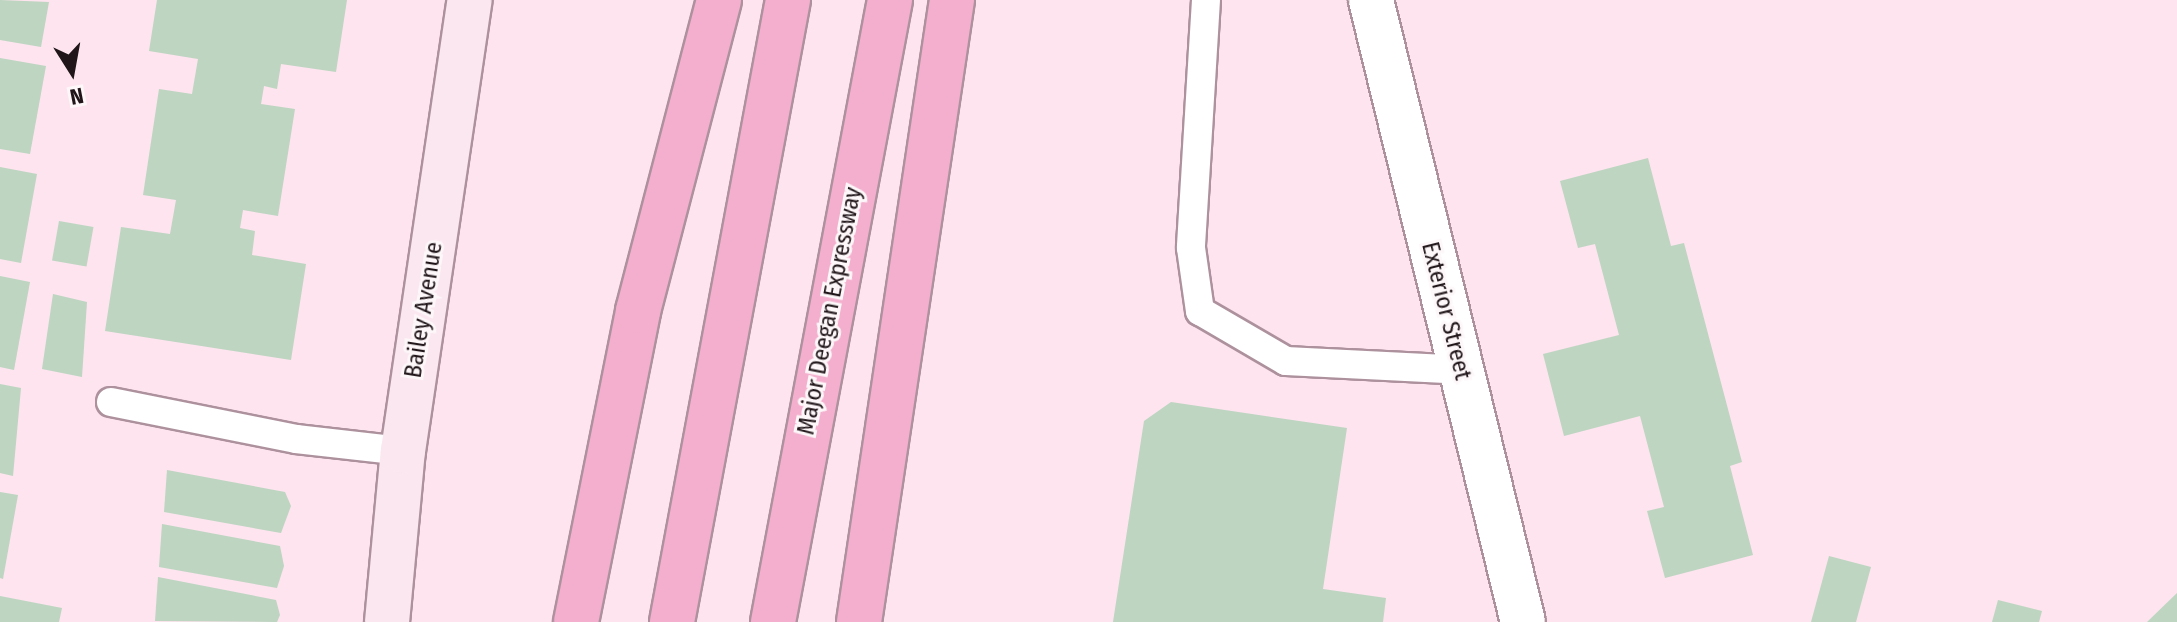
<!DOCTYPE html>
<style>
body{margin:0}
#map{position:relative;width:2177px;height:622px;overflow:hidden;background:#fde4ee;font-family:"Fira Sans Condensed",sans-serif}
div>[style]{position:absolute}
.building>*{inset:0;background:#bdd5c1;transform-origin:0 0}
.roads{filter:drop-shadow(2px 0 #ad919d) drop-shadow(-2px 0 #ad919d) drop-shadow(0 2px #ad919d) drop-shadow(0 -2px #ad919d)}
.lane>*{height:28px;margin:-14px;padding:0 14px;transform-origin:14px;border-radius:14px;background:#fff}
.street>*{height:44px;margin:-22px;padding:0 22px;transform-origin:22px;border-radius:22px;background:#fff}
.secondary>*{height:44px;margin:-22px;padding:0 22px;transform-origin:22px;border-radius:22px;background:#fbe7f0}
.highway>*{height:44px;margin:-22px;padding:0 22px;transform-origin:22px;border-radius:22px;background:#f3afcd}
span{translate:-50% -50%;white-space:nowrap;text-align:center;line-height:1.15;-webkit-text-stroke:6px #fdf7f9;paint-order:stroke}
.street-label{font-size:24px;color:#20161a}
.north{position:absolute;left:32px;top:32px;width:80px;height:80px;-webkit-text-stroke:6px #fdf7f9;paint-order:stroke;rotate:169deg;font-size:22px;font-weight:700;line-height:32px;text-align:center;color:#20161a}
.north::after{content:'';display:block;margin:auto;width:28px;height:36px;background:#20161a;clip-path:polygon(50% 0,100% 100%,50% 72%,0 100%)}
</style>
<div id="map">
<div class="building">
<i style="clip-path:polygon(0 0,49px 2px,41px 47px,0 40px)"></i>
<i style="clip-path:polygon(157px 0,347px 0,336px 72px,281px 64px,277px 89px,264px 86px,261px 104px,295px 109px,278px 216px,243px 210px,240px 228px,255px 231px,252px 255px,306px 264px,291px 360px,105px 331px,121px 227px,170px 234px,176px 200px,143px 195px,159px 89px,192px 94px,193px 88px,198px 59px,149px 51px)"></i>
<i style="clip-path:polygon(0 58px,46px 66px,30px 154px,0 149px)"></i>
<i style="clip-path:polygon(1648px 158px,1671px 246px,1684px 243px,1742px 462px,1730px 466px,1753px 555px,1665px 578px,1647px 511px,1664px 507px,1640px 416px,1564px 436px,1543px 354px,1619px 335px,1595px 244px,1578px 248px,1560px 181px)"></i>
<i style="clip-path:polygon(0 167px,37px 174px,21px 263px,0 259px)"></i>
<i style="left:59px;top:221px;width:35px;height:40px;rotate:10deg"></i>
<i style="clip-path:polygon(0 276px,30px 282px,14px 370px,0 367px)"></i>
<i style="clip-path:polygon(53px 294px,87px 302px,82px 377px,42px 369px)"></i>
<i style="clip-path:polygon(0 384px,21px 388px,13px 476px,0 473px)"></i>
<i style="clip-path:polygon(1171px 402px,1347px 428px,1323px 589px,1386px 598px,1383px 622px,1113px 622px,1144px 421px)"></i>
<i style="clip-path:polygon(167px 470px,285px 492px,291px 506px,281px 533px,164px 512px)"></i>
<i style="clip-path:polygon(0 492px,18px 495px,3px 579px,0 578px)"></i>
<i style="clip-path:polygon(162px 524px,280px 546px,284px 566px,277px 588px,159px 567px)"></i>
<i style="clip-path:polygon(1829px 556px,1871px 567px,1856px 622px,1811px 622px)"></i>
<i style="clip-path:polygon(158px 577px,276px 600px,280px 615px,277px 622px,155px 621px)"></i>
<i style="clip-path:polygon(2177px 593px,2177px 622px,2147px 622px)"></i>
<i style="clip-path:polygon(0 596px,62px 608px,59px 622px,0 622px)"></i>
<i style="clip-path:polygon(1998px 600px,2042px 611px,2039px 622px,1992px 622px)"></i>
</div>
<div class="roads">
<div class="lane">
<i style="left:1206px;top:0;width:248px;rotate:93.5deg"></i>
<i style="left:1191px;top:248px;width:64px;rotate:81.9deg"></i>
<i style="left:1200px;top:311px;width:99px;rotate:30.2deg"></i>
<i style="left:1286px;top:361px;width:175px;rotate:2.9deg"></i>
<i style="left:111px;top:402px;width:189px;rotate:11.3deg"></i>
<i style="left:296px;top:439px;width:108px;rotate:6.4deg"></i>
</div>
<div class="street">
<i style="left:1371px;top:0;width:640px;rotate:76.27deg"></i>
</div>
<div class="secondary">
<i style="left:387px;top:622px;width:172px;rotate:-84.7deg"></i>
<i style="left:403px;top:451px;width:456px;rotate:-81.6deg"></i>
</div>
<div class="highway">
<i style="left:576px;top:622px;width:317px;rotate:-78.7deg"></i>
<i style="left:638px;top:311px;width:321px;rotate:-75.4deg"></i>
<i style="left:672px;top:622px;width:633px;rotate:-79.44deg"></i>
<i style="left:773px;top:622px;width:633px;rotate:-79.35deg"></i>
<i style="left:859px;top:622px;width:629px;rotate:-81.5deg"></i>
</div>
</div>
<div class="street-label">
<span style="left:424px;top:310px;rotate:-81deg">Bailey Avenue</span>
<span style="left:830px;top:311px;rotate:-79deg">Major Deegan Expressway</span>
<span style="left:1446px;top:311px;rotate:76deg">Exterior Street</span>
</div>
<div class="north">N</div>
</div>
